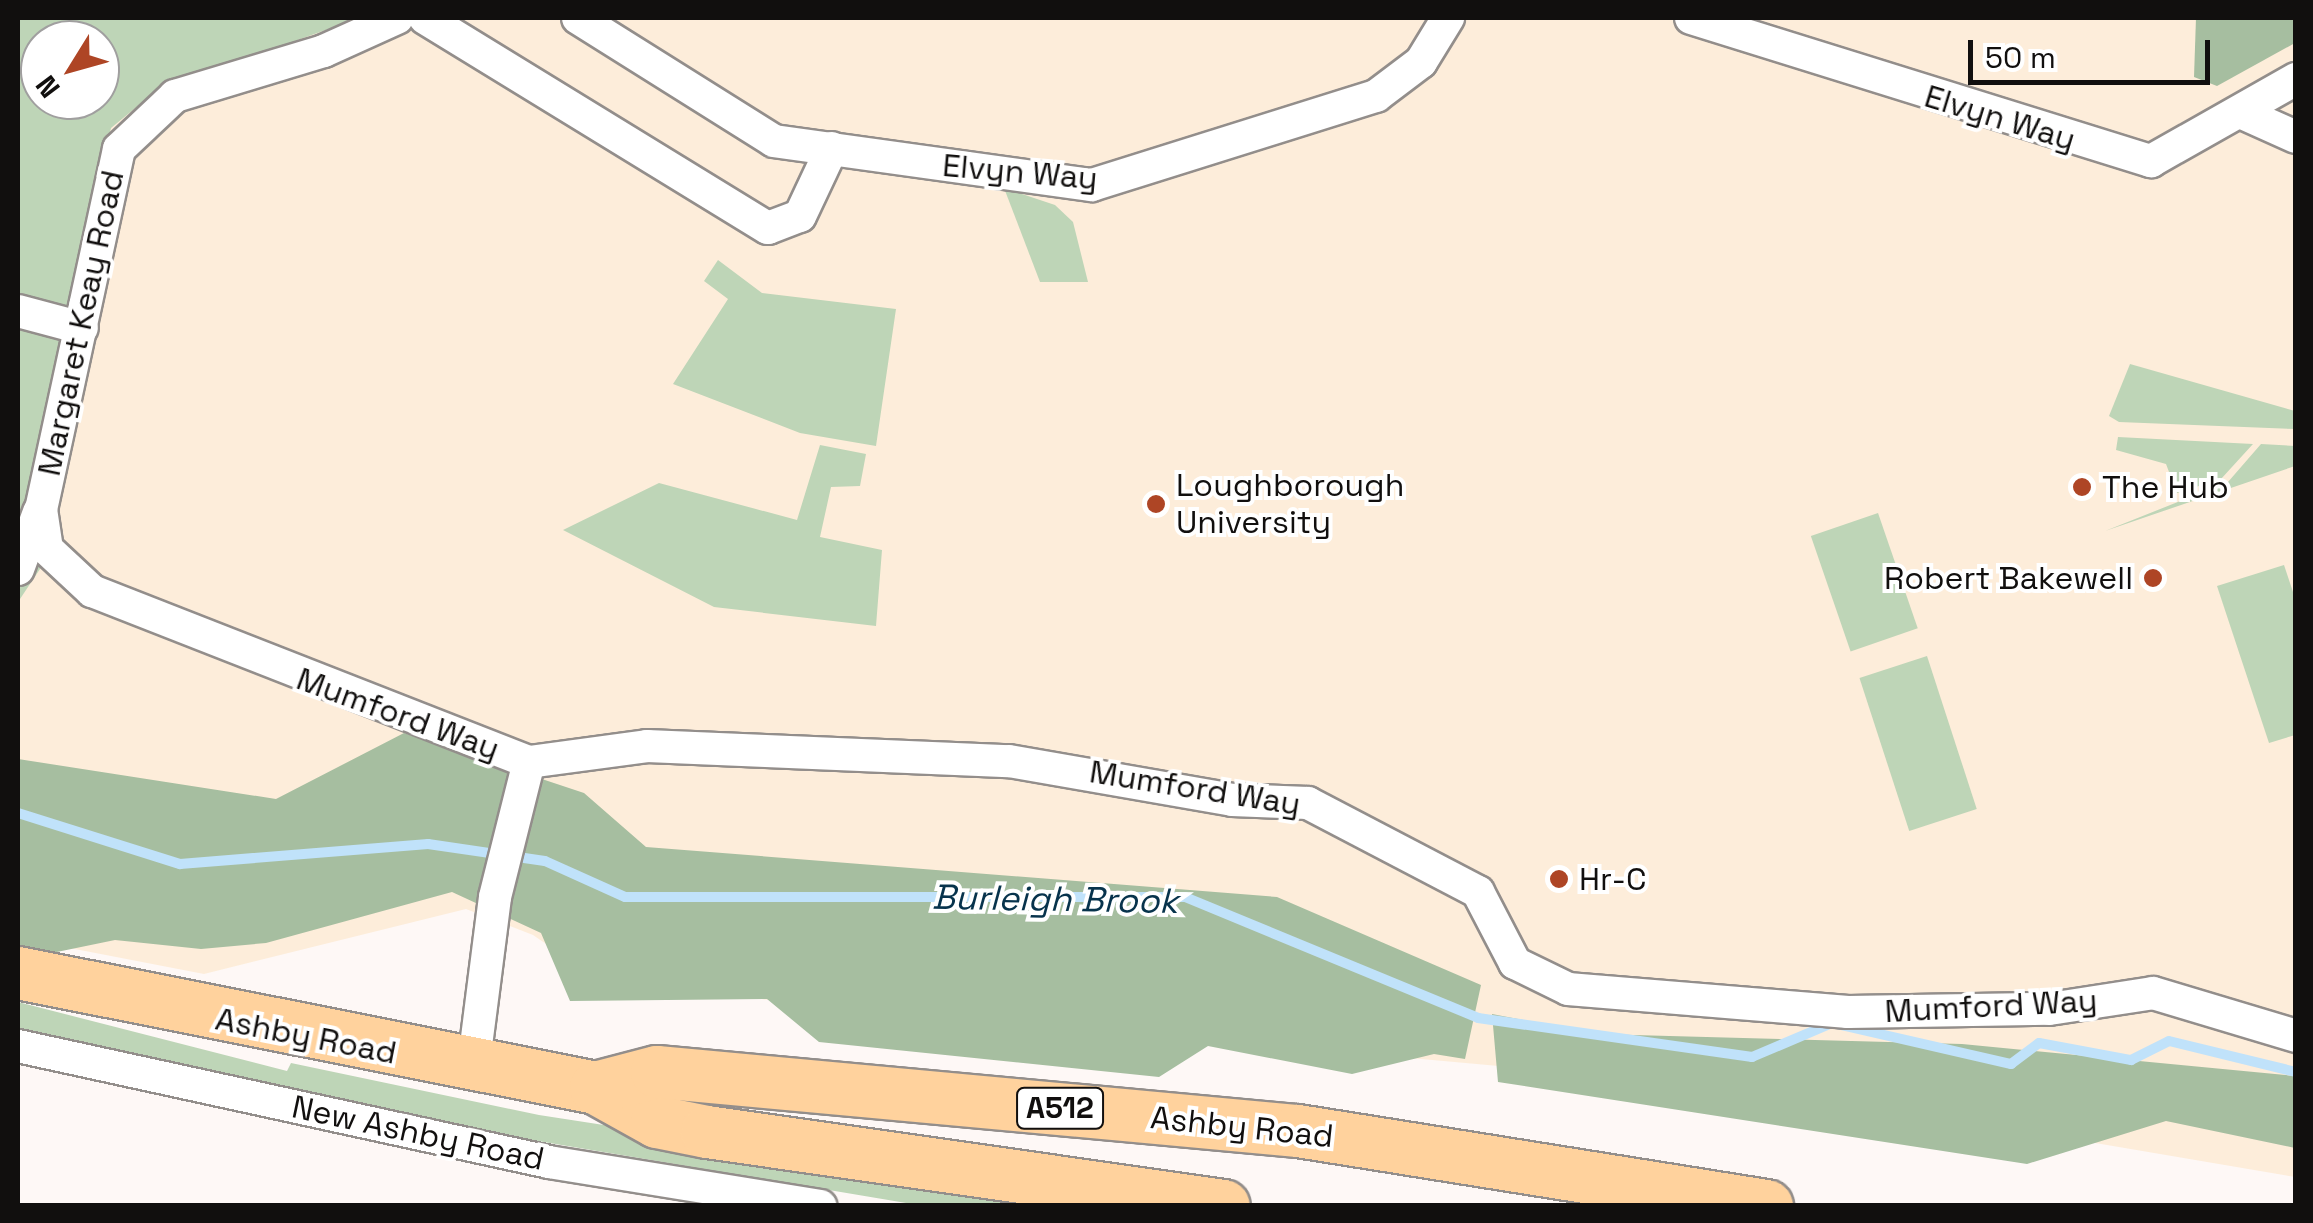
<!DOCTYPE html>
<style>
body{margin:0}
#map{position:relative;width:2313px;height:1223px;overflow:hidden;background:#fef8f6;font-family:"Space Grotesk",sans-serif}
div>[style]{position:absolute}
.education>*{inset:0;background:#fdedda}
.green>*{inset:0;background:#bed5b7;transform-origin:0 0}
.forest>*{inset:0;background:#a6bea0}
.stream>*{height:10px;margin:-5px;padding:0 5px;transform-origin:5px;border-radius:5px;background:#c0e2fa}
.roads{filter:drop-shadow(2px 0 #938e8b) drop-shadow(-2px 0 #938e8b) drop-shadow(0 2px #938e8b) drop-shadow(0 -2px #938e8b)}
.minor>*{height:32px;margin:-16px;padding:0 16px;transform-origin:16px;border-radius:16px;background:#fff}
.primary>*{height:52px;margin:-26px;padding:0 26px;transform-origin:26px;border-radius:26px;background:#ffd29d}
.dots>*{width:28px;height:28px;translate:-50% -50%;box-sizing:border-box;border:5px solid #fff;border-radius:50%}
span{translate:-50% -50%;white-space:nowrap;text-align:center;line-height:1.15;-webkit-text-stroke:8px #fff;paint-order:stroke}
.shield-label span{padding:2px 8px;background:#fff;border:2px solid;border-radius:8px;-webkit-text-stroke-width:0}
.shield-label{font-size:30px;color:#110f0e;font-weight:700}
.street-label{font-size:32px;color:#110f0e}
.poi-label{font-size:32px;color:#110f0e}
.left{translate:0 -50%;text-align:left}
.right{translate:-100% -50%;text-align:right}
.water-label{font-size:35px;color:#07334c;font-style:italic}
.frame{position:absolute;inset:0;border:20px solid #110f0e;pointer-events:none}
.north{position:absolute;left:20px;top:20px;width:100px;height:100px;box-sizing:border-box;background:#fff;border:2px solid #a09f9f;border-radius:50%;rotate:233deg;font-size:28px;font-weight:700;line-height:40px;text-align:center;color:#110f0e}
.north::after{content:'';display:block;margin:auto;width:35px;height:45px;background:#ae4525;clip-path:polygon(50% 0,100% 100%,50% 72%,0 100%)}
.scale{position:absolute;left:1968px;top:40px;width:242px;height:45px;box-sizing:border-box;border:5px solid #110f0e;border-top:0;padding-left:12px;font-size:30px;line-height:35px;white-space:nowrap;color:#110f0e;-webkit-text-stroke:8px #fff;paint-order:stroke}
</style>
<div id="map">
<div class="education">
<i style="clip-path:polygon(evenodd,18px 18px,2295px 18px,2295px 1177px,1808px 1094px,606px 985px,533px 935px,466px 909px,204px 974px,18px 938px,18px 18px,40px 40px,100px 40px,100px 100px,40px 100px,40px 40px)"></i>
</div>
<div class="green">
<i style="clip-path:polygon(evenodd,18px 18px,359px 18px,156px 91px,111px 128px,77px 271px,44px 563px,18px 602px,18px 18px,40px 40px,100px 40px,100px 100px,40px 100px,40px 40px)"></i>
<i style="clip-path:polygon(1004px 188px,1055px 205px,1073px 222px,1088px 282px,1040px 282px)"></i>
<i style="clip-path:polygon(718px 260px,762px 293px,896px 309px,876px 446px,800px 433px,673px 384px,728px 299px,704px 281px)"></i>
<i style="clip-path:polygon(2130px 364px,2295px 411px,2295px 429px,2119px 422px,2109px 416px)"></i>
<i style="clip-path:polygon(2118px 437px,2253px 444px,2221px 479px,2177px 493px,2166px 464px,2116px 450px)"></i>
<i style="clip-path:polygon(2261px 444px,2295px 446px,2295px 466px,2105px 531px,2228px 482px)"></i>
<i style="clip-path:polygon(820px 445px,866px 454px,860px 486px,831px 487px,820px 537px,882px 550px,876px 626px,714px 607px,563px 530px,659px 483px,797px 520px)"></i>
<i style="left:1878px;top:513px;width:122px;height:71px;rotate:71deg"></i>
<i style="clip-path:polygon(2284px 565px,2295px 598px,2295px 735px,2269px 743px,2217px 586px)"></i>
<i style="left:1927px;top:656px;width:161px;height:71px;rotate:72deg"></i>
<i style="clip-path:polygon(18px 1002px,287px 1071px,291px 1063px,539px 1115px,1120px 1205px,918px 1205px,413px 1120px,18px 1029px)"></i>
</div>
<div class="forest">
<i style="clip-path:polygon(2196px 18px,2295px 18px,2295px 43px,2217px 86px,2194px 77px)"></i>
<i style="clip-path:polygon(404px 733px,584px 793px,646px 847px,1277px 897px,1481px 985px,1465px 1059px,1434px 1054px,1352px 1074px,1208px 1046px,1159px 1077px,819px 1042px,767px 999px,570px 1001px,541px 933px,452px 892px,266px 943px,201px 949px,115px 940px,18px 960px,18px 759px,276px 799px)"></i>
<i style="clip-path:polygon(1492px 1014px,1596px 1034px,1962px 1044px,2295px 1076px,2295px 1148px,2166px 1121px,2027px 1164px,1498px 1082px)"></i>
</div>
<div class="stream">
<i style="left:18px;top:813px;width:170px;rotate:17.5deg"></i>
<i style="left:180px;top:864px;width:249px;rotate:-4.6deg"></i>
<i style="left:428px;top:844px;width:118px;rotate:8.3deg"></i>
<i style="left:545px;top:861px;width:88px;rotate:24.2deg"></i>
<i style="left:625px;top:897px;width:560px"></i>
<i style="left:1185px;top:897px;width:317px;rotate:22.4deg"></i>
<i style="left:1478px;top:1018px;width:277px;rotate:8.1deg"></i>
<i style="left:1752px;top:1057px;width:87px;rotate:-23deg"></i>
<i style="left:1832px;top:1023px;width:184px;rotate:12.9deg"></i>
<i style="left:2011px;top:1064px;width:35px;rotate:-37deg"></i>
<i style="left:2039px;top:1043px;width:94px;rotate:10.5deg"></i>
<i style="left:2131px;top:1060px;width:42px;rotate:-26.6deg"></i>
<i style="left:2169px;top:1041px;width:131px;rotate:13.7deg"></i>
</div>
<div class="roads">
<div class="minor">
<i style="left:397px;top:18px;width:80px;rotate:155.7deg"></i>
<i style="left:324px;top:51px;width:156px;rotate:163.2deg"></i>
<i style="left:175px;top:96px;width:77px;rotate:136.6deg"></i>
<i style="left:119px;top:149px;width:368px;rotate:102.2deg"></i>
<i style="left:41px;top:509px;width:40px;rotate:81.5deg"></i>
<i style="left:47px;top:549px;width:62px;rotate:43deg"></i>
<i style="left:92px;top:591px;width:469px;rotate:21.4deg"></i>
<i style="left:529px;top:762px;width:119px;rotate:-7.7deg"></i>
<i style="left:647px;top:746px;width:362px;rotate:2.4deg"></i>
<i style="left:1009px;top:761px;width:226px;rotate:9.9deg"></i>
<i style="left:1232px;top:800px;width:76px;rotate:2.3deg"></i>
<i style="left:1308px;top:803px;width:192px;rotate:27.6deg"></i>
<i style="left:1478px;top:892px;width:80px;rotate:62.5deg"></i>
<i style="left:1515px;top:963px;width:59px;rotate:26.1deg"></i>
<i style="left:1568px;top:989px;width:281px;rotate:4.7deg"></i>
<i style="left:1848px;top:1012px;width:201px;rotate:-0.9deg"></i>
<i style="left:2049px;top:1009px;width:105px;rotate:-8.7deg"></i>
<i style="left:2153px;top:993px;width:149px;rotate:16.7deg"></i>
<i style="left:425px;top:18px;width:402px;rotate:31.5deg"></i>
<i style="left:768px;top:228px;width:34px;rotate:-21deg"></i>
<i style="left:800px;top:216px;width:75px;rotate:-64.8deg"></i>
<i style="left:578px;top:18px;width:231px;rotate:32.1deg"></i>
<i style="left:774px;top:141px;width:321px;rotate:7.9deg"></i>
<i style="left:1092px;top:185px;width:298px;rotate:-17.4deg"></i>
<i style="left:1376px;top:96px;width:56px;rotate:-37.1deg"></i>
<i style="left:1421px;top:62px;width:52px;rotate:-58.5deg"></i>
<i style="left:1691px;top:18px;width:482px;rotate:17.3deg"></i>
<i style="left:2151px;top:161px;width:167px;rotate:-29.5deg"></i>
<i style="left:2240px;top:112px;width:61px;rotate:24.1deg"></i>
<i style="left:18px;top:311px;width:66px;rotate:14.9deg"></i>
<i style="left:18px;top:569px;width:61px;rotate:-69.8deg"></i>
<i style="left:18px;top:1046px;width:544px;rotate:12.32deg"></i>
<i style="left:549px;top:1162px;width:275px;rotate:9.2deg"></i>
<i style="left:473px;top:1069px;width:173px;rotate:-82.7deg"></i>
<i style="left:495px;top:897px;width:139px;rotate:-75.9deg"></i>
</div>
<div class="primary">
<i style="left:18px;top:973px;width:589px;rotate:11.25deg"></i>
<i style="left:596px;top:1088px;width:70px;rotate:29.1deg"></i>
<i style="left:657px;top:1122px;width:51px;rotate:11.3deg"></i>
<i style="left:707px;top:1132px;width:522px;rotate:8.15deg"></i>
<i style="left:596px;top:1088px;width:63px;rotate:-14.7deg"></i>
<i style="left:657px;top:1072px;width:644px;rotate:5.26deg"></i>
<i style="left:1298px;top:1131px;width:475px;rotate:9.1deg"></i>
</div>
</div>
<div class="dots">
<i style="left:2082px;top:487px;background:#ae4525"></i>
<i style="left:1156px;top:504px;background:#ae4525"></i>
<i style="left:2153px;top:578px;background:#ae4525"></i>
<i style="left:1559px;top:879px;background:#ae4525"></i>
</div>
<div class="shield-label">
<span style="left:1060px;top:1108px">A512</span>
</div>
<div class="street-label">
<span style="left:2000px;top:118px;rotate:17deg">Elvyn Way</span>
<span style="left:1020px;top:172px;rotate:5deg">Elvyn Way</span>
<span style="left:81px;top:323px;rotate:-78deg">Margaret Keay Road</span>
<span style="left:398px;top:714px;rotate:20deg">Mumford Way</span>
<span style="left:1195px;top:788px;rotate:9deg">Mumford Way</span>
<span style="left:1991px;top:1006px;rotate:-3deg">Mumford Way</span>
<span style="left:306px;top:1036px;rotate:11deg">Ashby Road</span>
<span style="left:1242px;top:1127px;rotate:6deg">Ashby Road</span>
<span style="left:418px;top:1133px;rotate:12deg">New Ashby Road</span>
</div>
<div class="poi-label">
<span class="left" style="left:1176px;top:504px">Loughborough<br>University</span>
<span class="left" style="left:2102px;top:487px">The Hub</span>
<span class="right" style="left:2133px;top:578px">Robert Bakewell</span>
<span class="left" style="left:1579px;top:879px">Hr-C</span>
</div>
<div class="water-label">
<span style="left:1055px;top:899px;rotate:1deg">Burleigh Brook</span>
</div>
<div class="frame"></div>
<div class="north">N</div>
<div class="scale">50 m</div>
</div>
